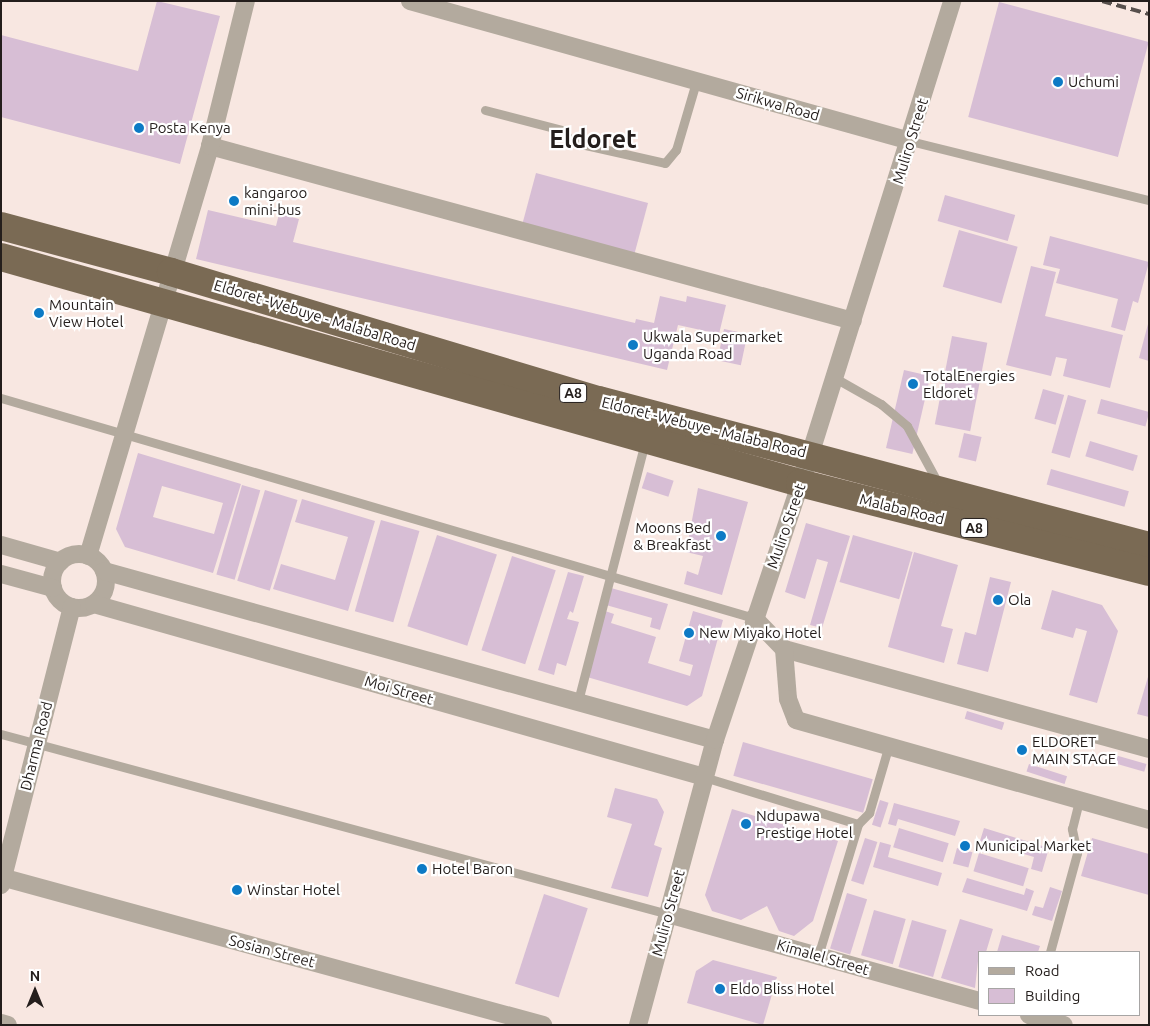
<!DOCTYPE html>
<style>
body{margin:0}
#map{position:relative;width:1150px;height:1026px;overflow:hidden;background:#f8e7e1;font-family:Ubuntu,sans-serif}
div>[style]{position:absolute}
.building>*{inset:0;background:#d7bed5;transform-origin:0 0}
.service>*{height:9px;margin:-4.5px;padding:0 4.5px;transform-origin:4.5px;border-radius:4.5px;background:#b3aa9e}
.minor>*{height:18px;margin:-9px;padding:0 9px;transform-origin:9px;border-radius:9px;background:#b3aa9e}
.minor>.ring{margin:-9px;padding:0;box-sizing:content-box;background:none;border:18px solid #b3aa9e;border-radius:50%}
.trunk>*{height:28px;margin:-14px;padding:0 14px;transform-origin:14px;border-radius:14px;background:#7a6a54}
.rail>*{height:4px;margin-top:-2px;transform-origin:0;background:repeating-linear-gradient(90deg,#574f4c 0 10px,transparent 0 15px)}
.dots>*{width:14px;height:14px;translate:-50% -50%;box-sizing:border-box;border:2px solid #fff;border-radius:50%}
span{translate:-50% -50%;white-space:nowrap;text-align:center;line-height:1.15;-webkit-text-stroke:4.5px #fff;paint-order:stroke}
.shield-label span{padding:1px 4px;background:#fff;border:1px solid;border-radius:4px;-webkit-text-stroke-width:0}
.shield-label{font-size:14px;color:#241e1c;font-weight:700}
.poi-label{font-size:15px;color:#241e1c}
.left{translate:0 -50%;text-align:left}
.right{translate:-100% -50%;text-align:right}
.street-label{font-size:15px;color:#241e1c}
.town-label{font-size:25px;color:#241e1c;font-weight:700}
.frame{position:absolute;inset:0;border:2px solid #241e1c;pointer-events:none}
.legend{position:absolute;left:978px;top:951px;width:162px;height:65px;box-sizing:border-box;background:#fff;border:1px solid #a7a5a4;margin:0;padding:6px 9px;list-style:none;font-size:15px;color:#241e1c}
.legend li{display:flex;align-items:center;gap:10px;height:25px}
.legend b{width:25px;border:1px solid #a7a5a4}
.north{position:absolute;left:10px;top:966px;width:50px;height:50px;-webkit-text-stroke:4px #fff;paint-order:stroke;rotate:0deg;font-size:14px;font-weight:700;line-height:20px;text-align:center;color:#241e1c}
.north::after{content:'';display:block;margin:auto;width:18px;height:22px;background:#241e1c;clip-path:polygon(50% 0,100% 100%,50% 72%,0 100%)}
</style>
<div id="map">
<div class="building">
<i style="clip-path:polygon(157px 1px,220px 16px,180px 164px,1px 117px,1px 35px,138px 71px)"></i>
<i style="left:999px;top:2px;width:155px;height:119px;rotate:15deg"></i>
<i style="left:536px;top:173px;width:116px;height:53px;rotate:15deg"></i>
<i style="left:945px;top:195px;width:73px;height:27px;rotate:16deg"></i>
<i style="clip-path:polygon(208px 210px,276px 226px,279px 214px,299px 219px,293px 242px,635px 323px,636px 319px,654px 323px,660px 296px,686px 302px,687px 296px,726px 305px,719px 334px,678px 325px,667px 370px,196px 259px)"></i>
<i style="left:959px;top:230px;width:61px;height:59px;rotate:16deg"></i>
<i style="clip-path:polygon(1050px 236px,1149px 262px,1138px 303px,1133px 301px,1125px 331px,1111px 327px,1118px 299px,1056px 283px,1060px 269px,1043px 265px)"></i>
<i style="clip-path:polygon(1031px 266px,1056px 272px,1045px 316px,1123px 335px,1110px 388px,1063px 376px,1067px 359px,1056px 357px,1051px 376px,1006px 365px)"></i>
<i style="clip-path:polygon(1148px 324px,1149px 324px,1149px 361px,1139px 358px)"></i>
<i style="left:724px;top:329px;width:24px;height:32px;rotate:12deg"></i>
<i style="left:952px;top:336px;width:36px;height:90px;rotate:11deg"></i>
<i style="left:904px;top:370px;width:27px;height:80px;rotate:13deg"></i>
<i style="left:1043px;top:389px;width:22px;height:31px;rotate:16deg"></i>
<i style="left:1068px;top:395px;width:19px;height:60px;rotate:16deg"></i>
<i style="left:1101px;top:399px;width:50px;height:15px;rotate:15deg"></i>
<i style="left:964px;top:433px;width:18px;height:25px;rotate:13deg"></i>
<i style="left:1090px;top:441px;width:50px;height:16px;rotate:17deg"></i>
<i style="clip-path:polygon(evenodd,138px 453px,241px 484px,213px 573px,125px 547px,116px 529px,138px 453px,162px 486px,223px 503px,214px 534px,153px 517px,162px 486px)"></i>
<i style="left:1051px;top:469px;width:81px;height:16px;rotate:16deg"></i>
<i style="left:647px;top:472px;width:28px;height:17px;rotate:18deg"></i>
<i style="left:242px;top:485px;width:19px;height:93px;rotate:16deg"></i>
<i style="clip-path:polygon(698px 488px,748px 502px,722px 595px,684px 584px,687px 571px,698px 575px,703px 556px,686px 552px)"></i>
<i style="left:265px;top:490px;width:34px;height:95px;rotate:17deg"></i>
<i style="clip-path:polygon(302px 499px,375px 521px,348px 611px,273px 589px,281px 564px,335px 580px,348px 537px,295px 522px)"></i>
<i style="left:381px;top:520px;width:40px;height:95px;rotate:16deg"></i>
<i style="clip-path:polygon(806px 523px,850px 536px,822px 628px,810px 625px,828px 562px,817px 559px,805px 599px,785px 592px)"></i>
<i style="left:437px;top:535px;width:63px;height:96px;rotate:18deg"></i>
<i style="left:853px;top:535px;width:62px;height:49px;rotate:16deg"></i>
<i style="clip-path:polygon(914px 552px,958px 565px,941px 626px,953px 629px,944px 663px,888px 647px)"></i>
<i style="left:512px;top:556px;width:46px;height:99px;rotate:18deg"></i>
<i style="clip-path:polygon(568px 572px,584px 576px,573px 613px,570px 611px,567px 619px,579px 622px,566px 666px,557px 663px,554px 675px,538px 670px)"></i>
<i style="clip-path:polygon(990px 577px,1011px 582px,988px 672px,957px 664px,965px 632px,976px 635px)"></i>
<i style="clip-path:polygon(611px 588px,668px 604px,660px 630px,650px 627px,652px 618px,606px 605px)"></i>
<i style="clip-path:polygon(1052px 590px,1102px 605px,1118px 631px,1097px 703px,1069px 695px,1087px 631px,1076px 628px,1073px 638px,1041px 629px)"></i>
<i style="clip-path:polygon(605px 611px,614px 614px,611px 623px,656px 637px,648px 663px,690px 676px,693px 665px,679px 661px,693px 611px,723px 620px,702px 696px,687px 706px,587px 677px)"></i>
<i style="clip-path:polygon(1148px 677px,1149px 677px,1149px 717px,1137px 714px)"></i>
<i style="left:967px;top:711px;width:39px;height:8px;rotate:17deg"></i>
<i style="left:743px;top:742px;width:135px;height:35px;rotate:16deg"></i>
<i style="left:1108px;top:753px;width:40px;height:8px;rotate:16deg"></i>
<i style="left:1029px;top:764px;width:40px;height:8px;rotate:18deg"></i>
<i style="clip-path:polygon(615px 788px,657px 799px,664px 812px,654px 845px,662px 848px,648px 897px,611px 888px,632px 824px,607px 817px)"></i>
<i style="left:880px;top:800px;width:9px;height:26px;rotate:18deg"></i>
<i style="clip-path:polygon(894px 803px,960px 821px,955px 836px,898px 819px,896px 826px,888px 824px)"></i>
<i style="clip-path:polygon(732px 809px,838px 841px,813px 921px,794px 936px,779px 931px,767px 906px,741px 920px,712px 911px,705px 895px)"></i>
<i style="left:899px;top:828px;width:52px;height:20px;rotate:17deg"></i>
<i style="clip-path:polygon(984px 828px,1049px 848px,1042px 872px,1031px 869px,1034px 857px,980px 841px)"></i>
<i style="left:865px;top:838px;width:13px;height:45px;rotate:18deg"></i>
<i style="clip-path:polygon(1092px 838px,1149px 854px,1149px 895px,1081px 876px)"></i>
<i style="clip-path:polygon(880px 842px,891px 845px,888px 857px,942px 873px,938px 886px,873px 867px)"></i>
<i style="left:957px;top:848px;width:16px;height:16px;rotate:15deg"></i>
<i style="left:979px;top:853px;width:52px;height:19px;rotate:17deg"></i>
<i style="clip-path:polygon(967px 878px,1024px 895px,1026px 888px,1034px 891px,1027px 911px,962px 892px)"></i>
<i style="clip-path:polygon(1050px 887px,1062px 891px,1052px 921px,1032px 915px,1035px 906px,1043px 908px)"></i>
<i style="left:847px;top:893px;width:21px;height:58px;rotate:17deg"></i>
<i style="left:544px;top:894px;width:46px;height:94px;rotate:18deg"></i>
<i style="left:874px;top:910px;width:33px;height:47px;rotate:16deg"></i>
<i style="clip-path:polygon(960px 919px,993px 929px,986px 952px,979px 952px,975px 988px,941px 978px)"></i>
<i style="left:912px;top:920px;width:36px;height:49px;rotate:16deg"></i>
<i style="clip-path:polygon(1002px 935px,1040px 946px,1038px 952px,997px 952px)"></i>
<i style="clip-path:polygon(713px 960px,777px 977px,763px 1025px,687px 1003px,696px 971px)"></i>
</div>
<div class="service">
<i style="left:485px;top:110px;width:80px;rotate:14.6deg"></i>
<i style="left:562px;top:130px;width:16px;rotate:50deg"></i>
<i style="left:572px;top:142px;width:95px;rotate:12.7deg"></i>
<i style="left:665px;top:163px;width:17px;rotate:-50deg"></i>
<i style="left:676px;top:150px;width:71px;rotate:-73.6deg"></i>
<i style="left:910px;top:141px;width:246px;rotate:13.9deg"></i>
<i style="left:835px;top:378px;width:53px;rotate:29.5deg"></i>
<i style="left:881px;top:404px;width:34px;rotate:40deg"></i>
<i style="left:907px;top:426px;width:67px;rotate:61.5deg"></i>
<i style="left:1px;top:398px;width:784px;rotate:16.29deg"></i>
<i style="left:578px;top:701px;width:268px;rotate:-75.5deg"></i>
<i style="left:1px;top:734px;width:691px;rotate:15.1deg"></i>
<i style="left:704px;top:777px;width:161px;rotate:17deg"></i>
<i style="left:1050px;top:952px;width:103px;rotate:-74.7deg"></i>
<i style="left:1077px;top:853px;width:25px;rotate:-102deg"></i>
<i style="left:1072px;top:829px;width:29px;rotate:-76deg"></i>
<i style="left:818px;top:956px;width:138px;rotate:-73.1deg"></i>
<i style="left:858px;top:824px;width:16px;rotate:-45deg"></i>
<i style="left:869px;top:813px;width:68px;rotate:-73.7deg"></i>
</div>
<div class="minor">
<i style="left:410px;top:1px;width:519px;rotate:15.64deg"></i>
<i style="left:210px;top:146px;width:666px;rotate:15.22deg"></i>
<i style="left:1px;top:545px;width:62px;rotate:15.8deg"></i>
<i class="ring" style="left:52px;top:554px;width:36px;height:36px"></i>
<i style="left:88px;top:556px;width:428px;rotate:-73.4deg"></i>
<i style="left:210px;top:146px;width:149px;rotate:-76.1deg"></i>
<i style="left:104px;top:571px;width:634px;rotate:15.46deg"></i>
<i style="left:1px;top:574px;width:54px;rotate:15.1deg"></i>
<i style="left:94px;top:604px;width:634px;rotate:15.83deg"></i>
<i style="left:754px;top:618px;width:43px;rotate:45.9deg"></i>
<i style="left:784px;top:649px;width:378px;rotate:15.3deg"></i>
<i style="left:784px;top:649px;width:50px;rotate:85.4deg"></i>
<i style="left:788px;top:699px;width:22px;rotate:69deg"></i>
<i style="left:796px;top:720px;width:367px;rotate:15.8deg"></i>
<i style="left:1px;top:877px;width:562px;rotate:15.27deg"></i>
<i style="left:1px;top:885px;width:287px;rotate:-75.7deg"></i>
<i style="left:668px;top:914px;width:323px;rotate:15.6deg"></i>
<i style="left:1029px;top:1015px;width:36px;rotate:16deg"></i>
<i style="left:1px;top:1023px;width:7px;rotate:16deg"></i>
<i style="left:638px;top:1025px;width:295px;rotate:-74.9deg"></i>
<i style="left:715px;top:740px;width:300px;rotate:-71.6deg"></i>
<i style="left:810px;top:455px;width:476px;rotate:-72.6deg"></i>
</div>
<div class="trunk">
<i style="left:1px;top:226px;width:176px;rotate:15.1deg"></i>
<i style="left:171px;top:272px;width:447px;rotate:16.7deg"></i>
<i style="left:599px;top:400px;width:569px;rotate:14.87deg"></i>
<i style="left:1px;top:257px;width:830px;rotate:15.79deg"></i>
<i style="left:800px;top:483px;width:360px;rotate:14.3deg"></i>
</div>
<div class="rail">
<i style="left:1102px;top:1px;width:49px;rotate:15.5deg"></i>
</div>
<div class="dots">
<i style="left:1058px;top:82px;background:#0d7ac5"></i>
<i style="left:139px;top:128px;background:#0d7ac5"></i>
<i style="left:234px;top:201px;background:#0d7ac5"></i>
<i style="left:39px;top:313px;background:#0d7ac5"></i>
<i style="left:633px;top:345px;background:#0d7ac5"></i>
<i style="left:913px;top:384px;background:#0d7ac5"></i>
<i style="left:721px;top:536px;background:#0d7ac5"></i>
<i style="left:998px;top:600px;background:#0d7ac5"></i>
<i style="left:689px;top:633px;background:#0d7ac5"></i>
<i style="left:1022px;top:750px;background:#0d7ac5"></i>
<i style="left:746px;top:824px;background:#0d7ac5"></i>
<i style="left:965px;top:846px;background:#0d7ac5"></i>
<i style="left:422px;top:869px;background:#0d7ac5"></i>
<i style="left:237px;top:890px;background:#0d7ac5"></i>
<i style="left:720px;top:989px;background:#0d7ac5"></i>
</div>
<div class="shield-label">
<span style="left:573px;top:393px">A8</span>
<span style="left:974px;top:528px">A8</span>
</div>
<div class="poi-label">
<span class="left" style="left:1068px;top:82px">Uchumi</span>
<span class="left" style="left:149px;top:128px">Posta Kenya</span>
<span class="left" style="left:244px;top:201px">kangaroo<br>mini-bus</span>
<span class="left" style="left:49px;top:313px">Mountain<br>View Hotel</span>
<span class="left" style="left:643px;top:345px">Ukwala Supermarket<br>Uganda Road</span>
<span class="left" style="left:923px;top:384px">TotalEnergies<br>Eldoret</span>
<span class="right" style="left:711px;top:536px">Moons Bed<br>&amp; Breakfast</span>
<span class="left" style="left:1008px;top:600px">Ola</span>
<span class="left" style="left:699px;top:633px">New Miyako Hotel</span>
<span class="left" style="left:1032px;top:750px">ELDORET<br>MAIN STAGE</span>
<span class="left" style="left:756px;top:824px">Ndupawa<br>Prestige Hotel</span>
<span class="left" style="left:975px;top:846px">Municipal Market</span>
<span class="left" style="left:432px;top:869px">Hotel Baron</span>
<span class="left" style="left:247px;top:890px">Winstar Hotel</span>
<span class="left" style="left:730px;top:989px">Eldo Bliss Hotel</span>
</div>
<div class="street-label">
<span style="left:778px;top:104px;rotate:16deg">Sirikwa Road</span>
<span style="left:910px;top:141px;rotate:-73deg">Muliro Street</span>
<span style="left:315px;top:315px;rotate:17deg">Eldoret -Webuye - Malaba Road</span>
<span style="left:704px;top:427px;rotate:14deg">Eldoret -Webuye - Malaba Road</span>
<span style="left:902px;top:509px;rotate:14deg">Malaba Road</span>
<span style="left:786px;top:526px;rotate:-71deg">Muliro Street</span>
<span style="left:399px;top:690px;rotate:16deg">Moi Street</span>
<span style="left:36px;top:746px;rotate:-76deg">Dharma Road</span>
<span style="left:668px;top:913px;rotate:-75deg">Muliro Street</span>
<span style="left:272px;top:951px;rotate:15deg">Sosian Street</span>
<span style="left:823px;top:957px;rotate:16deg">Kimalel Street</span>
</div>
<div class="town-label">
<span style="left:593px;top:139px">Eldoret</span>
</div>
<div class="frame"></div>
<ul class="legend">
<li><b style="height:6px;background:#b3aa9e"></b>Road</li>
<li><b style="height:14px;background:#d7bed5"></b>Building</li>
</ul>
<div class="north">N</div>
</div>
